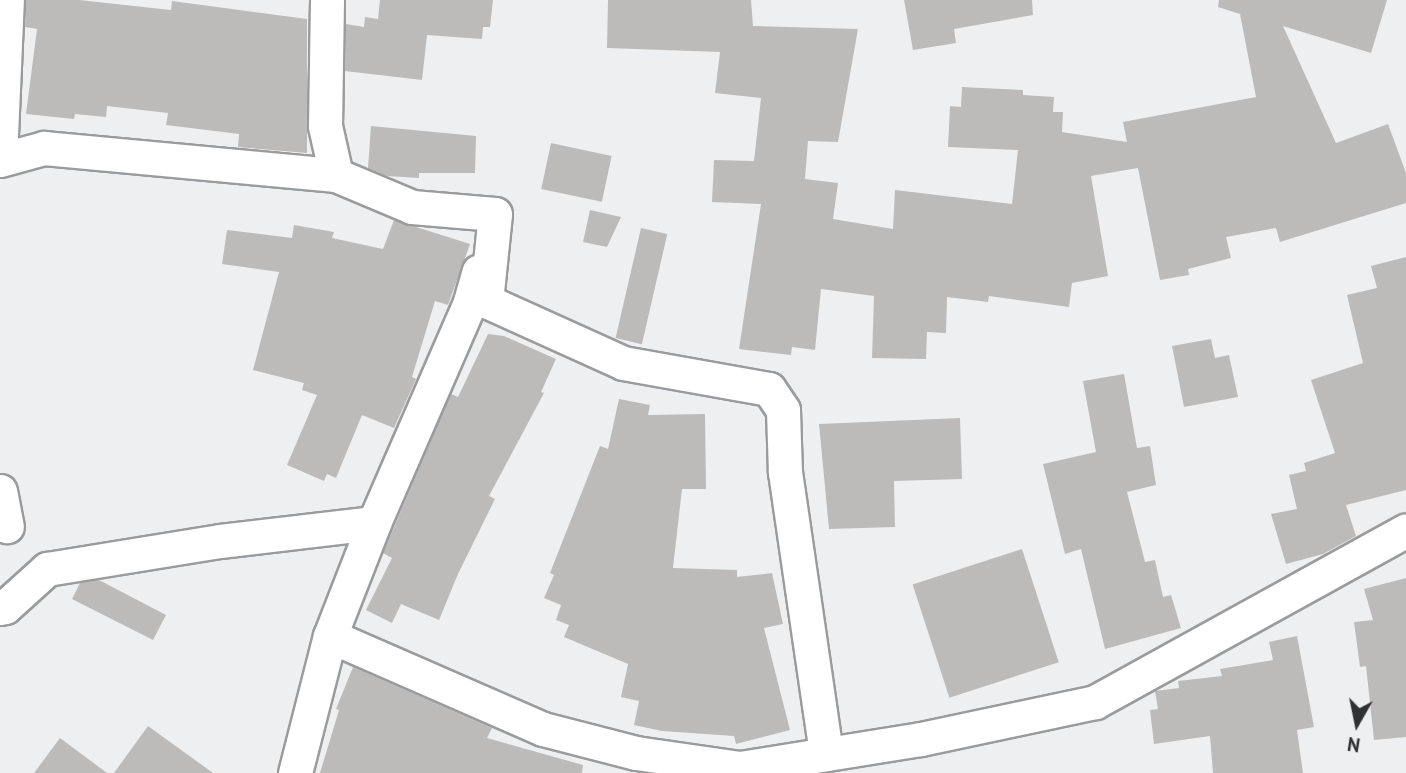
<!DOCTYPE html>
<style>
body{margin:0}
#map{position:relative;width:1406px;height:773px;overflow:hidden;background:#eeeff1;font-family:"PT Sans",sans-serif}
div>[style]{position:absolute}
.building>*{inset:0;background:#bdbbba;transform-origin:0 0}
.roads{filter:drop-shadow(2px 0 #9a9b9d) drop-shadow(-2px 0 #9a9b9d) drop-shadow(0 2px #9a9b9d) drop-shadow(0 -2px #9a9b9d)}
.street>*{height:33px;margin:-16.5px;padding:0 16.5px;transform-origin:16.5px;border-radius:16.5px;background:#fff}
span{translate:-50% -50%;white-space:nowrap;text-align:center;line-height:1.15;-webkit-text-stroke:5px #eeeff1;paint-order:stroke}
.north{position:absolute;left:1322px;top:689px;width:70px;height:70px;-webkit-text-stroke:5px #eeeff1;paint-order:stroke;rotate:189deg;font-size:19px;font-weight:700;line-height:28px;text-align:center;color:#303132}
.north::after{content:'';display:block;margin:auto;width:24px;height:32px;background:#303132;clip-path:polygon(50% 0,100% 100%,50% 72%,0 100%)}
</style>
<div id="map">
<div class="building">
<i style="clip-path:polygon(26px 0,79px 0,171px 10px,172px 1px,307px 19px,307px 153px,238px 147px,239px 134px,166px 125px,168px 113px,107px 106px,106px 117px,75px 114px,74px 119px,26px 114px,37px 29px,25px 27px)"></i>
<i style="clip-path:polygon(380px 0,493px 0,490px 27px,483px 27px,482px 39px,427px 35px,422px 80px,345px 71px,346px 24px,364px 27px,365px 17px,378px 19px)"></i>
<i style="clip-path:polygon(608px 0,751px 0,753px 26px,858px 29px,838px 142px,808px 141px,805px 179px,838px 183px,833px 219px,893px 229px,895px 190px,1012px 204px,1018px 150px,948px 147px,950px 106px,961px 107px,962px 87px,1023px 90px,1023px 95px,1054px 97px,1053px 112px,1063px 112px,1062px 132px,1127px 142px,1123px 122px,1256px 97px,1240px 14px,1218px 7px,1219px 0,1387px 0,1371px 53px,1283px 26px,1336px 143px,1388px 124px,1406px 173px,1406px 203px,1280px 242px,1276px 228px,1226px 237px,1231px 258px,1188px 269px,1189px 275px,1160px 280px,1138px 168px,1091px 176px,1108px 276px,1072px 283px,1069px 307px,989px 296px,988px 302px,947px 297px,946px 333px,927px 332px,926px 359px,872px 358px,874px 296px,821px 289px,815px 350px,792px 347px,791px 355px,739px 349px,761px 204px,712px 202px,714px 160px,754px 161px,761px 98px,715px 93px,720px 52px,607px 48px)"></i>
<i style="clip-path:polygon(904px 0,1032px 0,1033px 15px,954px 29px,956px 43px,913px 50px)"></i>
<i style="clip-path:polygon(371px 126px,476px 136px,475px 173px,419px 173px,419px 178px,387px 176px,368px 168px)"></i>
<i style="left:551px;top:143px;width:62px;height:47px;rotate:12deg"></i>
<i style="clip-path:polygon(590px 210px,621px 217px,607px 247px,583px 242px)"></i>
<i style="clip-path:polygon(394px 220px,470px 244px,448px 305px,435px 301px,412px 377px,416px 379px,394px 428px,362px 415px,336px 478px,327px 474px,324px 481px,287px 465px,317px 395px,302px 390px,304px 383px,253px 370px,279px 272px,222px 264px,227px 230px,292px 238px,294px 225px,334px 232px,332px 238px,383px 249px)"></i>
<i style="left:641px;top:228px;width:27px;height:113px;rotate:13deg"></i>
<i style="clip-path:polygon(1406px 257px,1406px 490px,1346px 505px,1356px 536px,1323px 554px,1286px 564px,1271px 514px,1297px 509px,1289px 475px,1306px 471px,1304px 463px,1335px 453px,1311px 380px,1363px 363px,1347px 295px,1377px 288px,1371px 266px)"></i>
<i style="clip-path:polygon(488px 334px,504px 336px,556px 359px,541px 392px,544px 393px,489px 496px,495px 499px,458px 574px,439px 620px,401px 604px,392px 623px,366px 610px,392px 558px,383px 553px,451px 394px,458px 397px)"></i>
<i style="clip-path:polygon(1211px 339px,1215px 358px,1229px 355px,1238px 397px,1184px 407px,1172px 346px)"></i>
<i style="clip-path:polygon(1124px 374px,1137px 448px,1150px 446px,1156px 485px,1127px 492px,1145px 562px,1155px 560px,1163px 597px,1171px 595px,1181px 628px,1105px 649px,1081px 549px,1065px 554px,1043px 464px,1096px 452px,1083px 381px)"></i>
<i style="clip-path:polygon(619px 399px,650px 405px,648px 415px,705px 414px,706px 489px,682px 489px,673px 568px,737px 570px,737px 577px,772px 573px,783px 624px,764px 628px,790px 730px,736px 744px,734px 736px,662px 731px,634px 725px,639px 701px,621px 697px,628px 664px,564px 637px,569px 625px,556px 620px,561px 605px,544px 598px,554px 575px,550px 573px,600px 446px,608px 449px)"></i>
<i style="clip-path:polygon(960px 418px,962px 479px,894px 481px,895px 527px,829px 529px,819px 424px)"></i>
<i style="left:1022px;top:549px;width:119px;height:115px;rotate:72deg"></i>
<i style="clip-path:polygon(1406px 578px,1406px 737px,1374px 740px,1366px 666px,1360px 667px,1354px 622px,1373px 620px,1364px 589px)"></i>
<i style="clip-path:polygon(99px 580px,166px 615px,153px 640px,72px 599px,80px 583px)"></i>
<i style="clip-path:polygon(1297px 636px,1314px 727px,1297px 730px,1303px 773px,1213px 773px,1210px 736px,1154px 744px,1150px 710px,1158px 709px,1155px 691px,1179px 688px,1178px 681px,1222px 676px,1220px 669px,1273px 660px,1269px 642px)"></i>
<i style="clip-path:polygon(353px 667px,492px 728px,487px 738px,583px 765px,582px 773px,320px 773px,339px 710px,336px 709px)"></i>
<i style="clip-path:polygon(148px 726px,213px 773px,114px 773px)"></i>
<i style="clip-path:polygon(60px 738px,107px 773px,34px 773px)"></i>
</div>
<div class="roads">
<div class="street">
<i style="left:327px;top:0;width:126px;rotate:90.9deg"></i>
<i style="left:325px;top:126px;width:50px;rotate:77.3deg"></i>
<i style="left:0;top:158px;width:158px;rotate:-87.5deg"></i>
<i style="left:0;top:160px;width:46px;rotate:-15.3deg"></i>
<i style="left:44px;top:148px;width:293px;rotate:5.3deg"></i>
<i style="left:336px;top:175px;width:82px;rotate:22.8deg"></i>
<i style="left:412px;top:207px;width:83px;rotate:4.8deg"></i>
<i style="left:495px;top:214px;width:87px;rotate:95.9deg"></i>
<i style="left:486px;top:301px;width:150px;rotate:24.3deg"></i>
<i style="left:623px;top:363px;width:148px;rotate:10.1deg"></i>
<i style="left:769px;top:389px;width:25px;rotate:56deg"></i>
<i style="left:783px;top:410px;width:62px;rotate:88.2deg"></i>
<i style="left:785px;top:472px;width:285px;rotate:81.7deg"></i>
<i style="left:0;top:491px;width:36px;rotate:79deg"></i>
<i style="left:0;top:608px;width:5px;rotate:-11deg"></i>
<i style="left:5px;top:607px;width:57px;rotate:-42.1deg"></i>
<i style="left:47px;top:569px;width:175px;rotate:-9.2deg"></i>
<i style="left:220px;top:541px;width:155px;rotate:-6.7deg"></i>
<i style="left:330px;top:636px;width:232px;rotate:23.6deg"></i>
<i style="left:543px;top:729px;width:96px;rotate:14.5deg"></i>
<i style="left:636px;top:753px;width:105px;rotate:8.2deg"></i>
<i style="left:740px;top:768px;width:183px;rotate:-9.1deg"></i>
<i style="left:921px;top:739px;width:178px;rotate:-12deg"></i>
<i style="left:1095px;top:702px;width:355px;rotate:-28.9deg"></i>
<i style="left:295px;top:773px;width:141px;rotate:-75.7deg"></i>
<i style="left:330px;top:636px;width:121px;rotate:-68.7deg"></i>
<i style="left:374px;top:523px;width:238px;rotate:-66.5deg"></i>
<i style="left:469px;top:305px;width:35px;rotate:-74deg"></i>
</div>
</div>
<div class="north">N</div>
</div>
